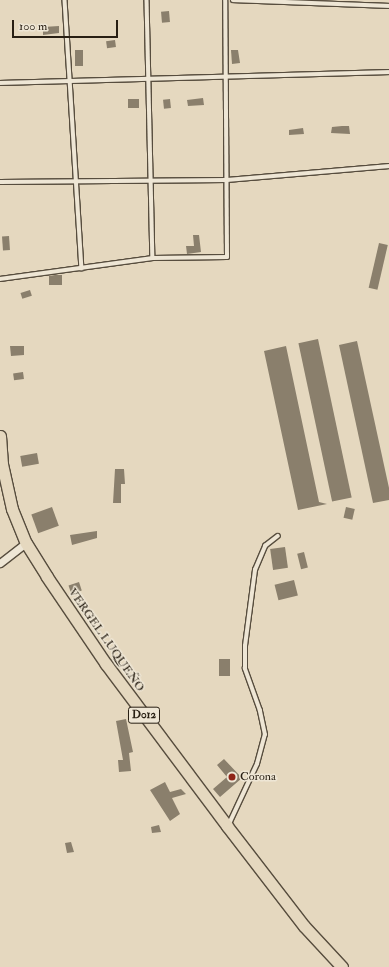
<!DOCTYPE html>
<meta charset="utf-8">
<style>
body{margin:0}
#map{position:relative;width:389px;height:967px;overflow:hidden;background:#e5d8bf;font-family:"IM FELL Double Pica",serif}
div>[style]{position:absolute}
.building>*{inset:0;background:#8a7f6c;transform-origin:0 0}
.roads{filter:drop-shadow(1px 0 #574d3e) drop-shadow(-1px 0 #574d3e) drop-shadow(0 1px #574d3e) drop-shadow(0 -1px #574d3e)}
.service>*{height:3.5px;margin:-1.75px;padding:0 1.75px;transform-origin:1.75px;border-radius:1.75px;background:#eee6d5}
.minor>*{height:7px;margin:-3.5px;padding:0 3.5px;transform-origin:3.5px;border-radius:3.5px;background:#eee6d5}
.primary>*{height:11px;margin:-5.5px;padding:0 5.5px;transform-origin:5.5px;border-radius:5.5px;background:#e5d8bf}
.dots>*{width:11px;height:11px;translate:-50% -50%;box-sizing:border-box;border:2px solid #eee6d5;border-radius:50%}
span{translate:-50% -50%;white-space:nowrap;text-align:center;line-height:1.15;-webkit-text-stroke:3px #eee6d5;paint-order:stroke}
.shield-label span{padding:1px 3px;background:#eee6d5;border:1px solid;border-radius:3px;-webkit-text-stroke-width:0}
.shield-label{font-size:11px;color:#281f13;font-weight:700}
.street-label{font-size:12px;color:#281f13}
.poi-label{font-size:12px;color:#281f13}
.left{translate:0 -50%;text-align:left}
.scale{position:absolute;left:12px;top:20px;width:106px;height:18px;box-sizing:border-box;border:2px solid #281f13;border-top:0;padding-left:5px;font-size:12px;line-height:14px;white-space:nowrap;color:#281f13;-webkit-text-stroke:3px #eee6d5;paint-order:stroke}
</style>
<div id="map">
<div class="building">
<i style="left:169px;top:11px;width:11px;height:8px;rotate:85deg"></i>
<i style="clip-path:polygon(59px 26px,59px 33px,43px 35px,43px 27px)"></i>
<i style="left:115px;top:40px;width:7px;height:9px;rotate:82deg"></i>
<i style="left:75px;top:50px;width:8px;height:16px"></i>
<i style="clip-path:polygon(231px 50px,238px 50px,240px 63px,232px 64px)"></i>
<i style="clip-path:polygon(203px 98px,204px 105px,188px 106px,187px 100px)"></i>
<i style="left:139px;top:99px;width:9px;height:11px;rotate:90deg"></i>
<i style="left:170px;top:99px;width:9px;height:7px;rotate:84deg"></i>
<i style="clip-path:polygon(342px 126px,349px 126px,350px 134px,331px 133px,332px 127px)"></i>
<i style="clip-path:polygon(303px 128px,304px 134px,289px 135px,289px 130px)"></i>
<i style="clip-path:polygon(193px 235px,199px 235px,201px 252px,187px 254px,186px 246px,194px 246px)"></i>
<i style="left:9px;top:236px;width:14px;height:7px;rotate:86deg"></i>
<i style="left:379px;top:243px;width:9px;height:46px;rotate:13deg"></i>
<i style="clip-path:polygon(55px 275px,62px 275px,62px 285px,49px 285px,49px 276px)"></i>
<i style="left:30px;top:290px;width:6px;height:10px;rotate:72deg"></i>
<i style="left:318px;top:339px;width:162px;height:20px;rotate:78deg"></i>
<i style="clip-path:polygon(357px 341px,389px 488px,389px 500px,373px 503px,339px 345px)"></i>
<i style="clip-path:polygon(10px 346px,24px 346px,24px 355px,11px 356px)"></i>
<i style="clip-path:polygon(286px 346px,319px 502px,327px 504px,298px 510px,264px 351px)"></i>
<i style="left:23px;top:372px;width:7px;height:10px;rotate:82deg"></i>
<i style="left:37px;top:453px;width:11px;height:17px;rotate:80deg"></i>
<i style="clip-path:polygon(115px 469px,124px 469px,125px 484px,121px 484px,121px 503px,113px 503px)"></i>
<i style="left:52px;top:507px;width:20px;height:22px;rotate:70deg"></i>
<i style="left:346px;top:507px;width:9px;height:11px;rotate:13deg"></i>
<i style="clip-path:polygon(97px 531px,97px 538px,72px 545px,70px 535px)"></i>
<i style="left:285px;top:547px;width:21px;height:15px;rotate:82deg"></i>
<i style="left:304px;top:552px;width:16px;height:7px;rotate:76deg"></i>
<i style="left:294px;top:580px;width:16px;height:20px;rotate:76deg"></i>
<i style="left:79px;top:582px;width:9px;height:11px;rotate:72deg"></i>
<i style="left:219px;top:659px;width:11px;height:17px"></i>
<i style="clip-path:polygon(126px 719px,133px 752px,129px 753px,131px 771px,119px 772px,118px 760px,123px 760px,116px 721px)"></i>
<i style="clip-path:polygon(224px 759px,242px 778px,220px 797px,213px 789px,227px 777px,217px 765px)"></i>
<i style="clip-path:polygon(165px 782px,170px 792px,181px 789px,186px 794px,172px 798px,180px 814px,170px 821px,150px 790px)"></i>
<i style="clip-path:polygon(159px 825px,161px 832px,152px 833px,151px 827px)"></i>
<i style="clip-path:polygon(71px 842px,74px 852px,67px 853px,65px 843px)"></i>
</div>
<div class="roads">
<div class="service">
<i style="left:65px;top:0;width:269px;rotate:86.4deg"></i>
<i style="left:147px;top:0;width:258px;rotate:88.7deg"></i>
<i style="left:233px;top:0;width:156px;rotate:2.2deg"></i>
<i style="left:0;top:83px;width:389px;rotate:-1.6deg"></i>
<i style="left:0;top:182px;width:227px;rotate:-0.5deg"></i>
<i style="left:227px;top:180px;width:163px;rotate:-4.9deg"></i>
<i style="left:0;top:279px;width:154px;rotate:-7.8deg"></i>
<i style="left:153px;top:258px;width:74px;rotate:-0.8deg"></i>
<i style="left:227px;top:257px;width:257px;rotate:-90.4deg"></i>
<i style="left:229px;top:824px;width:66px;rotate:-65deg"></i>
<i style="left:257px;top:764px;width:30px;rotate:-75deg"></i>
<i style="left:265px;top:735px;width:25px;rotate:-102deg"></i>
<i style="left:260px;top:711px;width:45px;rotate:-109.7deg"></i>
<i style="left:245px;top:669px;width:23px;rotate:-90deg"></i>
<i style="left:245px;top:646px;width:77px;rotate:-82.5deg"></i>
<i style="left:255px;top:570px;width:26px;rotate:-67deg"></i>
<i style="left:265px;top:546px;width:16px;rotate:-38deg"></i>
</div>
<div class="minor">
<i style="left:0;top:563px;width:33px;rotate:-38deg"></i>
</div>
<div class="primary">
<i style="left:0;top:436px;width:28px;rotate:86deg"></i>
<i style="left:2px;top:464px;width:46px;rotate:77.5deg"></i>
<i style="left:12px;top:509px;width:37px;rotate:68deg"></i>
<i style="left:26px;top:543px;width:40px;rotate:58deg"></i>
<i style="left:47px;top:577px;width:105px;rotate:55.9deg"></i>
<i style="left:106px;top:664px;width:202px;rotate:53.2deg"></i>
<i style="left:227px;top:826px;width:126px;rotate:52.4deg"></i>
<i style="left:304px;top:926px;width:56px;rotate:47.2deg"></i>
</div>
</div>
<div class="dots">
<i style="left:232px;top:777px;background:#8f2418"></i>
</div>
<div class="shield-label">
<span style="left:144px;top:715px">D012</span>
</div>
<div class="street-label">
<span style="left:106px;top:640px;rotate:55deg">VERGEL LUQUEÑO</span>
</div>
<div class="poi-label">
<span class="left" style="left:240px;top:777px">Corona</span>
</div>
<div class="scale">100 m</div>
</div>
